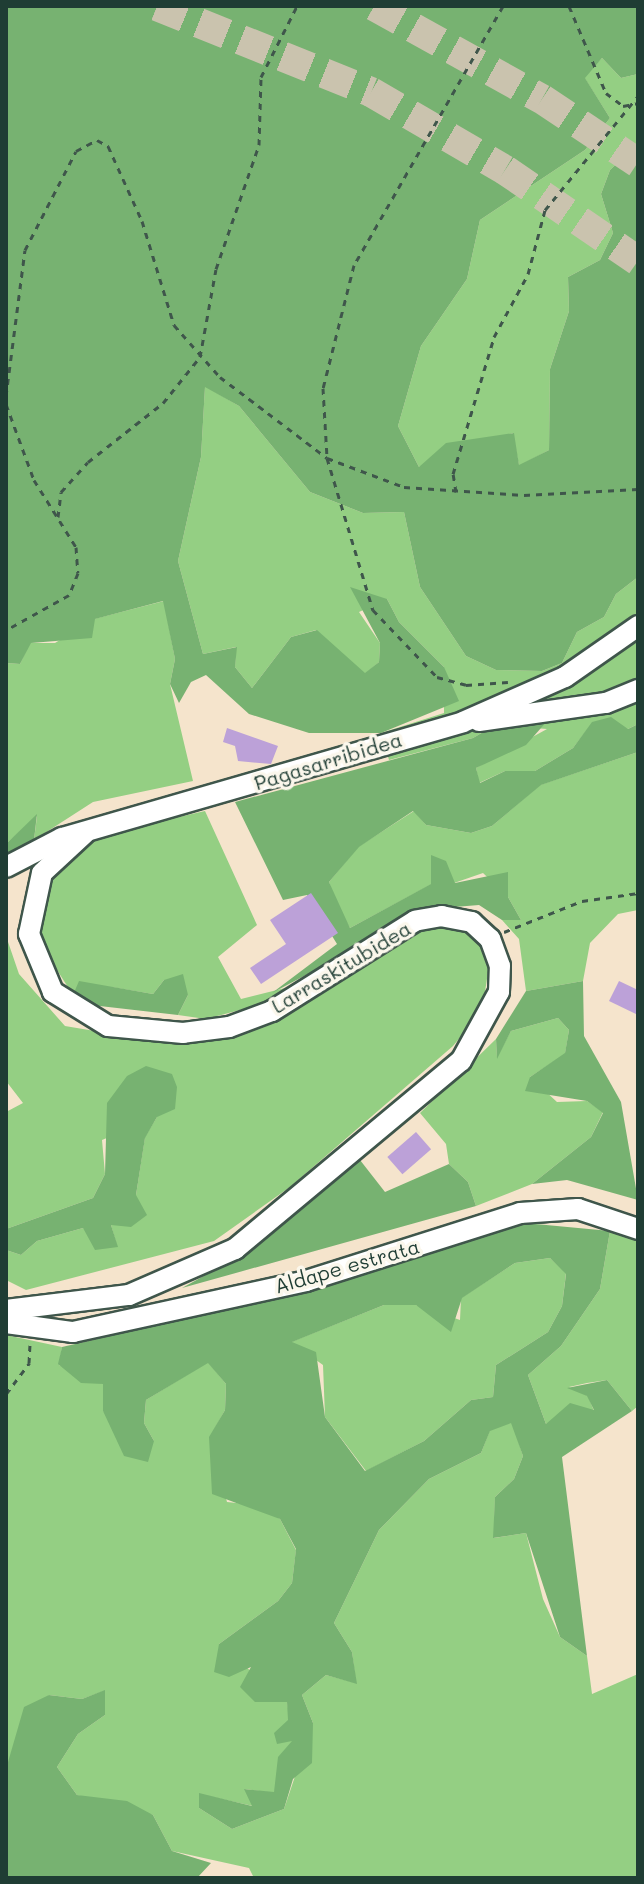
<!DOCTYPE html>
<style>
body{margin:0}
#map{position:relative;width:644px;height:1884px;overflow:hidden;background:#f5e4cc;font-family:Mali,sans-serif}
div>[style]{position:absolute}
.green>*{inset:0;background:#94cf83}
.forest>*{inset:0;background:#77b271}
.building>*{inset:0;background:#bca1d8;transform-origin:0 0}
.highway-tunnel>*{height:30px;margin-top:-15px;transform-origin:0;background:repeating-linear-gradient(90deg,#cac3ae 0 30px,transparent 0 45px)}
.path>*{height:3px;margin-top:-1.5px;transform-origin:0;background:repeating-linear-gradient(90deg,#3f564b 0 6px,transparent 0 12px)}
.roads{filter:drop-shadow(2px 0 #3f564b) drop-shadow(-2px 0 #3f564b) drop-shadow(0 2px #3f564b) drop-shadow(0 -2px #3f564b)}
.minor>*{height:20px;margin:-10px;padding:0 10px;transform-origin:10px;border-radius:10px;background:#fff}
span{translate:-50% -50%;white-space:nowrap;text-align:center;line-height:1.15;-webkit-text-stroke:7px #fbf7ec;paint-order:stroke}
.street-label{font-size:20px;color:#1f3d34}
.frame{position:absolute;inset:0;border:8px solid #1f3d34;pointer-events:none}
</style>
<div id="map">
<div class="green">
<i style="clip-path:polygon(602px 58px,621px 78px,638px 74px,638px 144px,610px 170px,601px 194px,613px 233px,600px 260px,568px 277px,569px 311px,550px 369px,549px 450px,519px 466px,513px 433px,419px 467px,398px 426px,421px 346px,467px 279px,480px 220px,585px 150px,610px 118px,584px 77px)"></i>
<i style="clip-path:polygon(205px 386px,239px 406px,310px 492px,363px 513px,404px 512px,420px 587px,466px 656px,496px 670px,542px 671px,562px 663px,577px 632px,604px 617px,616px 594px,638px 577px,638px 724px,628px 729px,593px 722px,573px 748px,535px 771px,505px 771px,479px 783px,476px 768px,547px 729px,495px 725px,473px 738px,389px 760px,381px 733px,444px 713px,444px 667px,399px 622px,387px 599px,359px 612px,380px 643px,379px 662px,365px 674px,316px 630px,291px 637px,252px 688px,235px 667px,236px 647px,203px 654px,178px 561px,201px 457px)"></i>
<i style="clip-path:polygon(164px 601px,175px 659px,170px 684px,193px 781px,93px 802px,34px 840px,37px 816px,6px 844px,6px 663px,20px 664px,30px 643px,55px 643px,94px 619px)"></i>
<i style="clip-path:polygon(638px 752px,638px 910px,618px 914px,590px 943px,583px 981px,526px 991px,519px 939px,502px 920px,521px 920px,508px 897px,483px 873px,454px 883px,432px 856px,432px 884px,350px 928px,336px 904px,329px 882px,358px 847px,414px 811px,426px 825px,471px 833px,492px 826px,540px 785px)"></i>
<i style="clip-path:polygon(205px 811px,257px 925px,218px 957px,241px 999px,293px 986px,266px 1003px,206px 1019px,178px 1015px,188px 995px,164px 980px,153px 994px,111px 987px,73px 995px,41px 945px,38px 920px,56px 870px,100px 835px)"></i>
<i style="clip-path:polygon(434px 925px,465px 931px,491px 953px,482px 1011px,453px 1046px,290px 1187px,214px 1241px,26px 1290px,6px 1280px,6px 1250px,21px 1255px,37px 1241px,83px 1228px,117px 1246px,111px 1225px,136px 1195px,145px 1137px,157px 1117px,102px 1140px,105px 1174px,93px 1198px,6px 1229px,6px 1112px,23px 1103px,6px 1081px,6px 936px,19px 974px,65px 1026px,166px 1043px,250px 1028px,398px 936px)"></i>
<i style="clip-path:polygon(558px 1018px,569px 1030px,565px 1054px,530px 1077px,557px 1102px,587px 1101px,603px 1112px,591px 1137px,532px 1184px,476px 1206px,468px 1182px,449px 1164px,446px 1144px,420px 1113px,496px 1039px,497px 1057px,511px 1031px)"></i>
<i style="clip-path:polygon(610px 1231px,638px 1241px,638px 1406px,632px 1411px,607px 1380px,587px 1383px,569px 1387px,588px 1396px,594px 1411px,546px 1424px,528px 1375px,561px 1346px,600px 1289px)"></i>
<i style="clip-path:polygon(550px 1258px,566px 1273px,562px 1306px,548px 1332px,496px 1365px,493px 1397px,471px 1400px,424px 1441px,366px 1471px,325px 1417px,323px 1365px,291px 1342px,384px 1305px,416px 1305px,460px 1320px,461px 1298px,515px 1263px)"></i>
<i style="clip-path:polygon(6px 1335px,62px 1347px,59px 1365px,103px 1384px,103px 1411px,154px 1441px,144px 1423px,146px 1400px,208px 1362px,226px 1384px,225px 1410px,210px 1437px,227px 1502px,257px 1505px,280px 1519px,296px 1550px,292px 1583px,278px 1601px,219px 1644px,287px 1702px,293px 1740px,274px 1793px,245px 1789px,253px 1806px,199px 1794px,199px 1808px,232px 1829px,284px 1809px,313px 1723px,302px 1695px,326px 1675px,356px 1683px,352px 1652px,334px 1623px,379px 1530px,429px 1479px,481px 1453px,490px 1430px,512px 1422px,523px 1456px,514px 1479px,495px 1497px,494px 1538px,526px 1533px,543px 1599px,560px 1637px,587px 1656px,592px 1694px,638px 1674px,638px 1878px,254px 1878px,249px 1868px,172px 1851px,153px 1815px,77px 1795px,57px 1767px,78px 1734px,105px 1715px,104px 1691px,82px 1699px,49px 1695px,6px 1769px)"></i>
</div>
<div class="forest">
<i style="clip-path:polygon(6px 6px,638px 6px,638px 74px,621px 78px,602px 58px,585px 78px,610px 118px,585px 150px,480px 220px,467px 279px,421px 346px,398px 426px,419px 467px,446px 443px,514px 433px,519px 465px,549px 450px,550px 369px,569px 311px,568px 277px,600px 260px,613px 233px,601px 194px,610px 170px,638px 144px,638px 577px,616px 594px,604px 617px,577px 632px,562px 663px,542px 671px,496px 670px,466px 656px,420px 587px,404px 512px,363px 513px,310px 492px,239px 406px,205px 387px,201px 457px,178px 561px,203px 654px,237px 647px,235px 667px,252px 688px,291px 637px,317px 630px,365px 673px,379px 662px,380px 643px,350px 587px,387px 599px,399px 622px,444px 667px,459px 701px,381px 733px,309px 733px,249px 714px,206px 675px,191px 682px,179px 703px,170px 684px,175px 659px,163px 601px,95px 619px,92px 638px,31px 643px,20px 664px,6px 663px)"></i>
<i style="clip-path:polygon(611px 717px,628px 729px,638px 724px,638px 752px,541px 785px,492px 826px,471px 833px,426px 825px,413px 811px,359px 847px,329px 882px,350px 928px,431px 884px,431px 855px,446px 861px,455px 883px,508px 872px,508px 897px,521px 920px,502px 920px,479px 905px,430px 909px,272px 993px,337px 944px,307px 895px,283px 900px,235px 802px,473px 738px,495px 725px,548px 720px,526px 745px,476px 768px,480px 783px,505px 771px,535px 771px,573px 748px,592px 722px)"></i>
<i style="clip-path:polygon(37px 814px,34px 840px,6px 876px,6px 844px)"></i>
<i style="clip-path:polygon(183px 974px,188px 995px,178px 1015px,91px 1005px,73px 995px,79px 981px,153px 994px,164px 980px)"></i>
<i style="clip-path:polygon(583px 981px,584px 1036px,621px 1102px,638px 1200px,567px 1180px,532px 1184px,591px 1137px,603px 1113px,587px 1101px,525px 1091px,530px 1077px,565px 1053px,569px 1030px,558px 1018px,511px 1031px,497px 1059px,496px 1039px,526px 991px)"></i>
<i style="clip-path:polygon(146px 1066px,172px 1074px,177px 1087px,175px 1109px,157px 1117px,145px 1138px,136px 1195px,147px 1215px,131px 1227px,111px 1225px,118px 1247px,95px 1250px,83px 1228px,37px 1241px,21px 1255px,6px 1250px,6px 1229px,93px 1198px,105px 1174px,107px 1103px,127px 1076px)"></i>
<i style="clip-path:polygon(360px 1160px,385px 1192px,449px 1164px,468px 1182px,476px 1206px,182px 1288px,240px 1256px)"></i>
<i style="clip-path:polygon(evenodd,525px 1223px,610px 1231px,600px 1289px,561px 1346px,528px 1375px,546px 1424px,570px 1403px,594px 1410px,587px 1396px,567px 1388px,607px 1380px,632px 1411px,562px 1457px,587px 1656px,560px 1637px,526px 1533px,493px 1538px,495px 1497px,514px 1479px,523px 1456px,511px 1423px,490px 1431px,481px 1453px,429px 1479px,379px 1530px,334px 1623px,352px 1652px,357px 1684px,326px 1675px,302px 1695px,313px 1723px,312px 1763px,293px 1779px,284px 1809px,232px 1829px,199px 1808px,199px 1793px,252px 1806px,244px 1789px,274px 1792px,278px 1757px,292px 1741px,277px 1744px,274px 1733px,288px 1720px,287px 1702px,255px 1702px,240px 1687px,251px 1667px,229px 1677px,214px 1672px,219px 1644px,278px 1601px,292px 1583px,296px 1549px,280px 1519px,212px 1494px,209px 1437px,225px 1410px,226px 1384px,208px 1363px,146px 1400px,144px 1423px,154px 1441px,148px 1462px,124px 1456px,103px 1411px,103px 1384px,81px 1383px,58px 1364px,62px 1347px,316px 1289px,525px 1223px,550px 1258px,566px 1274px,562px 1306px,548px 1332px,496px 1365px,493px 1397px,471px 1400px,424px 1441px,365px 1471px,325px 1417px,316px 1352px,292px 1342px,384px 1305px,416px 1305px,451px 1332px,462px 1298px,515px 1263px,550px 1258px)"></i>
<i style="clip-path:polygon(105px 1690px,105px 1715px,78px 1734px,57px 1767px,77px 1795px,127px 1801px,153px 1815px,172px 1851px,211px 1863px,197px 1878px,6px 1878px,6px 1769px,24px 1707px,49px 1695px,82px 1699px)"></i>
</div>
<div class="building">
<i style="clip-path:polygon(227px 728px,278px 746px,271px 764px,238px 761px,235px 746px,223px 742px)"></i>
<i style="clip-path:polygon(311px 893px,338px 933px,261px 984px,250px 968px,286px 944px,270px 920px)"></i>
<i style="clip-path:polygon(619px 981px,638px 990px,638px 1015px,609px 1001px)"></i>
<i style="left:416px;top:1132px;width:23px;height:38px;rotate:49deg"></i>
</div>
<div class="highway-tunnel">
<i style="left:157px;top:6px;width:231px;rotate:21.9deg"></i>
<i style="left:371px;top:92px;width:155px;rotate:30.2deg"></i>
<i style="left:505px;top:170px;width:161px;rotate:34.4deg"></i>
<i style="left:374px;top:6px;width:192px;rotate:29deg"></i>
<i style="left:542px;top:99px;width:115px;rotate:33.7deg"></i>
</div>
<div class="path">
<i style="left:503px;top:6px;width:299px;rotate:119.9deg"></i>
<i style="left:354px;top:265px;width:127px;rotate:104.1deg"></i>
<i style="left:323px;top:388px;width:70px;rotate:86.7deg"></i>
<i style="left:327px;top:458px;width:82px;rotate:20.6deg"></i>
<i style="left:404px;top:487px;width:120px;rotate:3.8deg"></i>
<i style="left:524px;top:495px;width:114px;rotate:-3deg"></i>
<i style="left:569px;top:6px;width:95px;rotate:67deg"></i>
<i style="left:606px;top:93px;width:21px;rotate:37deg"></i>
<i style="left:623px;top:106px;width:15px;rotate:-11deg"></i>
<i style="left:6px;top:396px;width:147px;rotate:-82.6deg"></i>
<i style="left:25px;top:250px;width:111px;rotate:-62.7deg"></i>
<i style="left:76px;top:151px;width:24px;rotate:-28deg"></i>
<i style="left:97px;top:140px;width:13px;rotate:29deg"></i>
<i style="left:108px;top:146px;width:82px;rotate:65.6deg"></i>
<i style="left:142px;top:221px;width:109px;rotate:72.9deg"></i>
<i style="left:174px;top:325px;width:69px;rotate:48.5deg"></i>
<i style="left:220px;top:377px;width:134px;rotate:37.1deg"></i>
<i style="left:327px;top:458px;width:159px;rotate:73.2deg"></i>
<i style="left:373px;top:610px;width:93px;rotate:46.3deg"></i>
<i style="left:437px;top:677px;width:30px;rotate:15deg"></i>
<i style="left:466px;top:685px;width:42px;rotate:-4.1deg"></i>
<i style="left:6px;top:404px;width:81px;rotate:69.8deg"></i>
<i style="left:34px;top:480px;width:79px;rotate:57.9deg"></i>
<i style="left:76px;top:547px;width:26px;rotate:86deg"></i>
<i style="left:78px;top:573px;width:24px;rotate:112deg"></i>
<i style="left:69px;top:595px;width:72px;rotate:150.9deg"></i>
<i style="left:456px;top:492px;width:18px;rotate:-99deg"></i>
<i style="left:453px;top:474px;width:143px;rotate:-73.3deg"></i>
<i style="left:494px;top:337px;width:72px;rotate:-61.6deg"></i>
<i style="left:528px;top:274px;width:66px;rotate:-75.1deg"></i>
<i style="left:545px;top:210px;width:147px;rotate:-50.8deg"></i>
<i style="left:58px;top:517px;width:25px;rotate:-83deg"></i>
<i style="left:61px;top:492px;width:40px;rotate:-48deg"></i>
<i style="left:88px;top:462px;width:95px;rotate:-38.2deg"></i>
<i style="left:163px;top:403px;width:59px;rotate:-51.2deg"></i>
<i style="left:200px;top:357px;width:89px;rotate:-79.7deg"></i>
<i style="left:216px;top:269px;width:131px;rotate:-70.9deg"></i>
<i style="left:259px;top:145px;width:68px;rotate:-88.3deg"></i>
<i style="left:261px;top:77px;width:80px;rotate:-63.1deg"></i>
<i style="left:504px;top:932px;width:84px;rotate:-21.7deg"></i>
<i style="left:582px;top:901px;width:57px;rotate:-8.1deg"></i>
<i style="left:6px;top:1394px;width:39px;rotate:-53deg"></i>
<i style="left:29px;top:1363px;width:18px;rotate:-87deg"></i>
</div>
<div class="roads">
<div class="minor">
<i style="left:479px;top:721px;width:128px;rotate:-8.1deg"></i>
<i style="left:606px;top:703px;width:35px;rotate:-22deg"></i>
<i style="left:6px;top:867px;width:63px;rotate:-27.4deg"></i>
<i style="left:62px;top:838px;width:417px;rotate:-16.1deg"></i>
<i style="left:463px;top:722px;width:111px;rotate:-23.8deg"></i>
<i style="left:565px;top:677px;width:89px;rotate:-34.9deg"></i>
<i style="left:6px;top:1310px;width:124px;rotate:-7deg"></i>
<i style="left:129px;top:1295px;width:116px;rotate:-23.5deg"></i>
<i style="left:235px;top:1249px;width:294px;rotate:-39.8deg"></i>
<i style="left:461px;top:1061px;width:79px;rotate:-61.2deg"></i>
<i style="left:499px;top:992px;width:26px;rotate:-88deg"></i>
<i style="left:500px;top:966px;width:29px;rotate:-110deg"></i>
<i style="left:490px;top:939px;width:25px;rotate:-137deg"></i>
<i style="left:472px;top:922px;width:31px;rotate:-169deg"></i>
<i style="left:442px;top:916px;width:27px;rotate:170deg"></i>
<i style="left:415px;top:921px;width:169px;rotate:147.8deg"></i>
<i style="left:272px;top:1011px;width:46px;rotate:159.6deg"></i>
<i style="left:229px;top:1027px;width:46px;rotate:172.6deg"></i>
<i style="left:183px;top:1033px;width:75px;rotate:-174.7deg"></i>
<i style="left:108px;top:1026px;width:65px;rotate:-148.3deg"></i>
<i style="left:53px;top:992px;width:63px;rotate:-112.5deg"></i>
<i style="left:29px;top:934px;width:62px;rotate:-78deg"></i>
<i style="left:42px;top:873px;width:59px;rotate:-42.9deg"></i>
<i style="left:6px;top:1323px;width:68px;rotate:7.7deg"></i>
<i style="left:73px;top:1332px;width:239px;rotate:-12.3deg"></i>
<i style="left:306px;top:1281px;width:225px;rotate:-17.6deg"></i>
<i style="left:520px;top:1213px;width:58px;rotate:-3.9deg"></i>
<i style="left:578px;top:1209px;width:63px;rotate:18.4deg"></i>
</div>
</div>
<div class="street-label">
<span style="left:328px;top:761px;rotate:-17deg">Pagasarribidea</span>
<span style="left:341px;top:967px;rotate:-31deg">Larraskitubidea</span>
<span style="left:347px;top:1266px;rotate:-16deg">Aldape estrata</span>
</div>
<div class="frame"></div>
</div>
